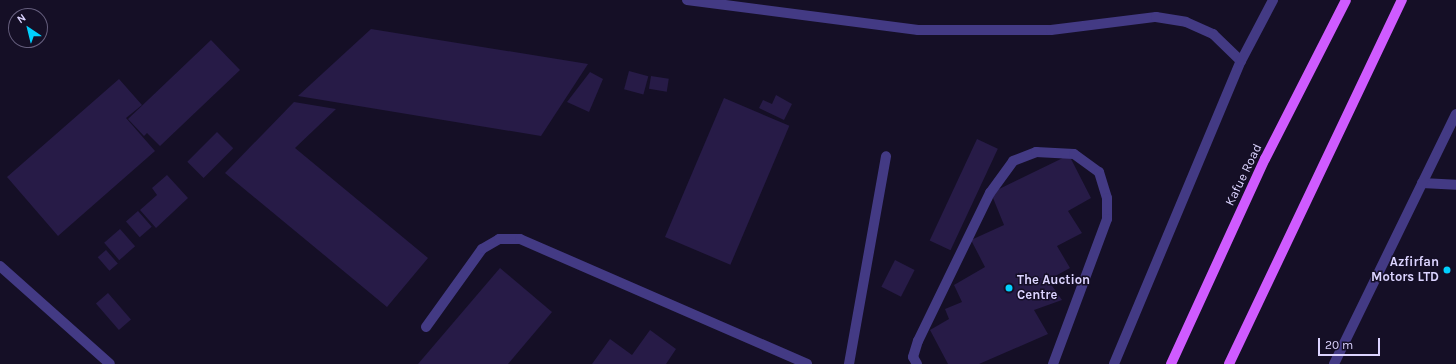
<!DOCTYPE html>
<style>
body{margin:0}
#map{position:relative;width:1456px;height:364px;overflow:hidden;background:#150f26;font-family:Karla,sans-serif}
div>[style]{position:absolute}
.building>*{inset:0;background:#271b47;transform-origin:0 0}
.minor>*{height:10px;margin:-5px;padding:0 5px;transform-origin:5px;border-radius:5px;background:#433a84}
.major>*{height:10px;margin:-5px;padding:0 5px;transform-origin:5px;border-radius:5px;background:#cf5bff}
.dots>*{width:11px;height:11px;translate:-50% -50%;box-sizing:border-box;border:2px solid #150f26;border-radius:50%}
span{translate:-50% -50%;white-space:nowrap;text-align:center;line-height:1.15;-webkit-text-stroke:3px #150f26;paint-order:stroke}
.street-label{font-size:13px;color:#dcd4ff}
.poi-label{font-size:13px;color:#dcd4ff;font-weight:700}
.right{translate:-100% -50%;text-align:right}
.left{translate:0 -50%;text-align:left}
.north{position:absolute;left:8px;top:8px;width:40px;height:40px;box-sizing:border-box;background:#150f26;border:1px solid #655e7d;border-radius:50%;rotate:325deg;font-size:11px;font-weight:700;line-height:16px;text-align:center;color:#dcd4ff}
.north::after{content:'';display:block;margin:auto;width:14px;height:18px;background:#01d0fe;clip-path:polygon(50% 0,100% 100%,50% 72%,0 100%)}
.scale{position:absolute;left:1318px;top:338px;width:62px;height:18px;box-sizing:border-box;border:2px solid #dcd4ff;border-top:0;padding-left:5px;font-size:12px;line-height:14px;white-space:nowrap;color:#dcd4ff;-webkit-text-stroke:3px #150f26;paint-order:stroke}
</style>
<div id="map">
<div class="building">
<i style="clip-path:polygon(371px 29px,588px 64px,541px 136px,298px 96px)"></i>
<i style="clip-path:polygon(211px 40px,240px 70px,160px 146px,147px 133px,144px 136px,128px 119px)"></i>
<i style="left:629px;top:71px;width:20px;height:19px;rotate:15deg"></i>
<i style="clip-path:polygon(590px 72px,603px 79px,589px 112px,567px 102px)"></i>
<i style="left:651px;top:76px;width:18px;height:13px;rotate:9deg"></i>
<i style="clip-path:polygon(119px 79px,142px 105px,126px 118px,155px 151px,58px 236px,7px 177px)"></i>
<i style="clip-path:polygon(776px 95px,792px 104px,784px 120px,759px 108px,763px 100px,772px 104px)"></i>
<i style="left:724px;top:98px;width:71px;height:151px;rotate:23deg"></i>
<i style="clip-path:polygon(294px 102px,336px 109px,295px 148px,428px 258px,387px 307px,225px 173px)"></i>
<i style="left:217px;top:132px;width:23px;height:42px;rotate:45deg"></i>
<i style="left:977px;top:139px;width:23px;height:112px;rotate:25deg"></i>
<i style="clip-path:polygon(1069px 155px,1091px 198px,1068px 211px,1082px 233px,1057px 246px,1070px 268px,1048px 280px,1062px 300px,1034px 310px,1048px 334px,979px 364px,948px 364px,930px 330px,949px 319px,945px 309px,962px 302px,954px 285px,985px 267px,971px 240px,1004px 225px,991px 193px)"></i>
<i style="clip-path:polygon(167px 175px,188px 198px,156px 228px,140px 210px,157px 195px,152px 188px)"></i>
<i style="left:138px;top:211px;width:21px;height:16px;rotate:49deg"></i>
<i style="left:120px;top:229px;width:23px;height:21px;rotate:49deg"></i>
<i style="left:106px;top:250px;width:18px;height:11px;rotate:49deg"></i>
<i style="left:895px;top:260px;width:22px;height:30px;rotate:27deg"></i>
<i style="clip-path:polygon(500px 268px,552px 312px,508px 364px,418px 364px)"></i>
<i style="left:108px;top:293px;width:35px;height:16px;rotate:49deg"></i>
<i style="clip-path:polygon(650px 330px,676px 349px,666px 364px,592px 364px,610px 339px,632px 355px)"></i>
</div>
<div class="minor">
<i style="left:687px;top:0;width:233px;rotate:7.4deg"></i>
<i style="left:918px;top:30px;width:133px"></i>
<i style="left:1051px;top:30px;width:106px;rotate:-7.1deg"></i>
<i style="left:1156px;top:17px;width:30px;rotate:9deg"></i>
<i style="left:1186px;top:22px;width:30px;rotate:24deg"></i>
<i style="left:1213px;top:34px;width:39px;rotate:44deg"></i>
<i style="left:1422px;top:183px;width:34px;rotate:3deg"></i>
<i style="left:0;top:266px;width:147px;rotate:41.7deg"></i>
<i style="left:426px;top:327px;width:96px;rotate:-54.3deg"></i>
<i style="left:482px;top:249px;width:20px;rotate:-30deg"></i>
<i style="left:499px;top:239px;width:21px"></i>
<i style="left:520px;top:239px;width:313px;rotate:23.5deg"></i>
<i style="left:849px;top:364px;width:211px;rotate:-79.9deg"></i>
<i style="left:917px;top:364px;width:8px;rotate:-120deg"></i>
<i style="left:913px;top:357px;width:17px;rotate:-73deg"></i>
<i style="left:918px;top:341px;width:165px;rotate:-64.1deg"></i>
<i style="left:990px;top:193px;width:39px;rotate:-54deg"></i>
<i style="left:1013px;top:161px;width:25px;rotate:-21deg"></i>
<i style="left:1036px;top:152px;width:38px;rotate:3deg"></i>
<i style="left:1074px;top:154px;width:31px;rotate:36deg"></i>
<i style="left:1099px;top:172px;width:27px;rotate:73deg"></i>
<i style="left:1107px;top:198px;width:21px;rotate:90deg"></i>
<i style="left:1107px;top:219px;width:155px;rotate:110.4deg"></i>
<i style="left:1114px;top:364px;width:329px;rotate:-67.3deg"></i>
<i style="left:1241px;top:61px;width:69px;rotate:-62.3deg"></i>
<i style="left:1334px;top:364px;width:278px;rotate:-64deg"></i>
</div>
<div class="major">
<i style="left:1171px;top:364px;width:226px;rotate:-65.4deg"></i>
<i style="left:1265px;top:159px;width:178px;rotate:-63deg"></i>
<i style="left:1229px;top:364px;width:403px;rotate:-64.6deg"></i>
</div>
<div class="dots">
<i style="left:1447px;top:270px;background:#01d0fe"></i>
<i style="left:1009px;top:288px;background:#01d0fe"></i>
</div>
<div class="street-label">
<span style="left:1244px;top:175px;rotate:-64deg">Kafue Road</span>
</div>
<div class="poi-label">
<span class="right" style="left:1439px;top:270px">Azfirfan<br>Motors LTD</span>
<span class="left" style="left:1017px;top:288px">The Auction<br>Centre</span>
</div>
<div class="north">N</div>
<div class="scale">20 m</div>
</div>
